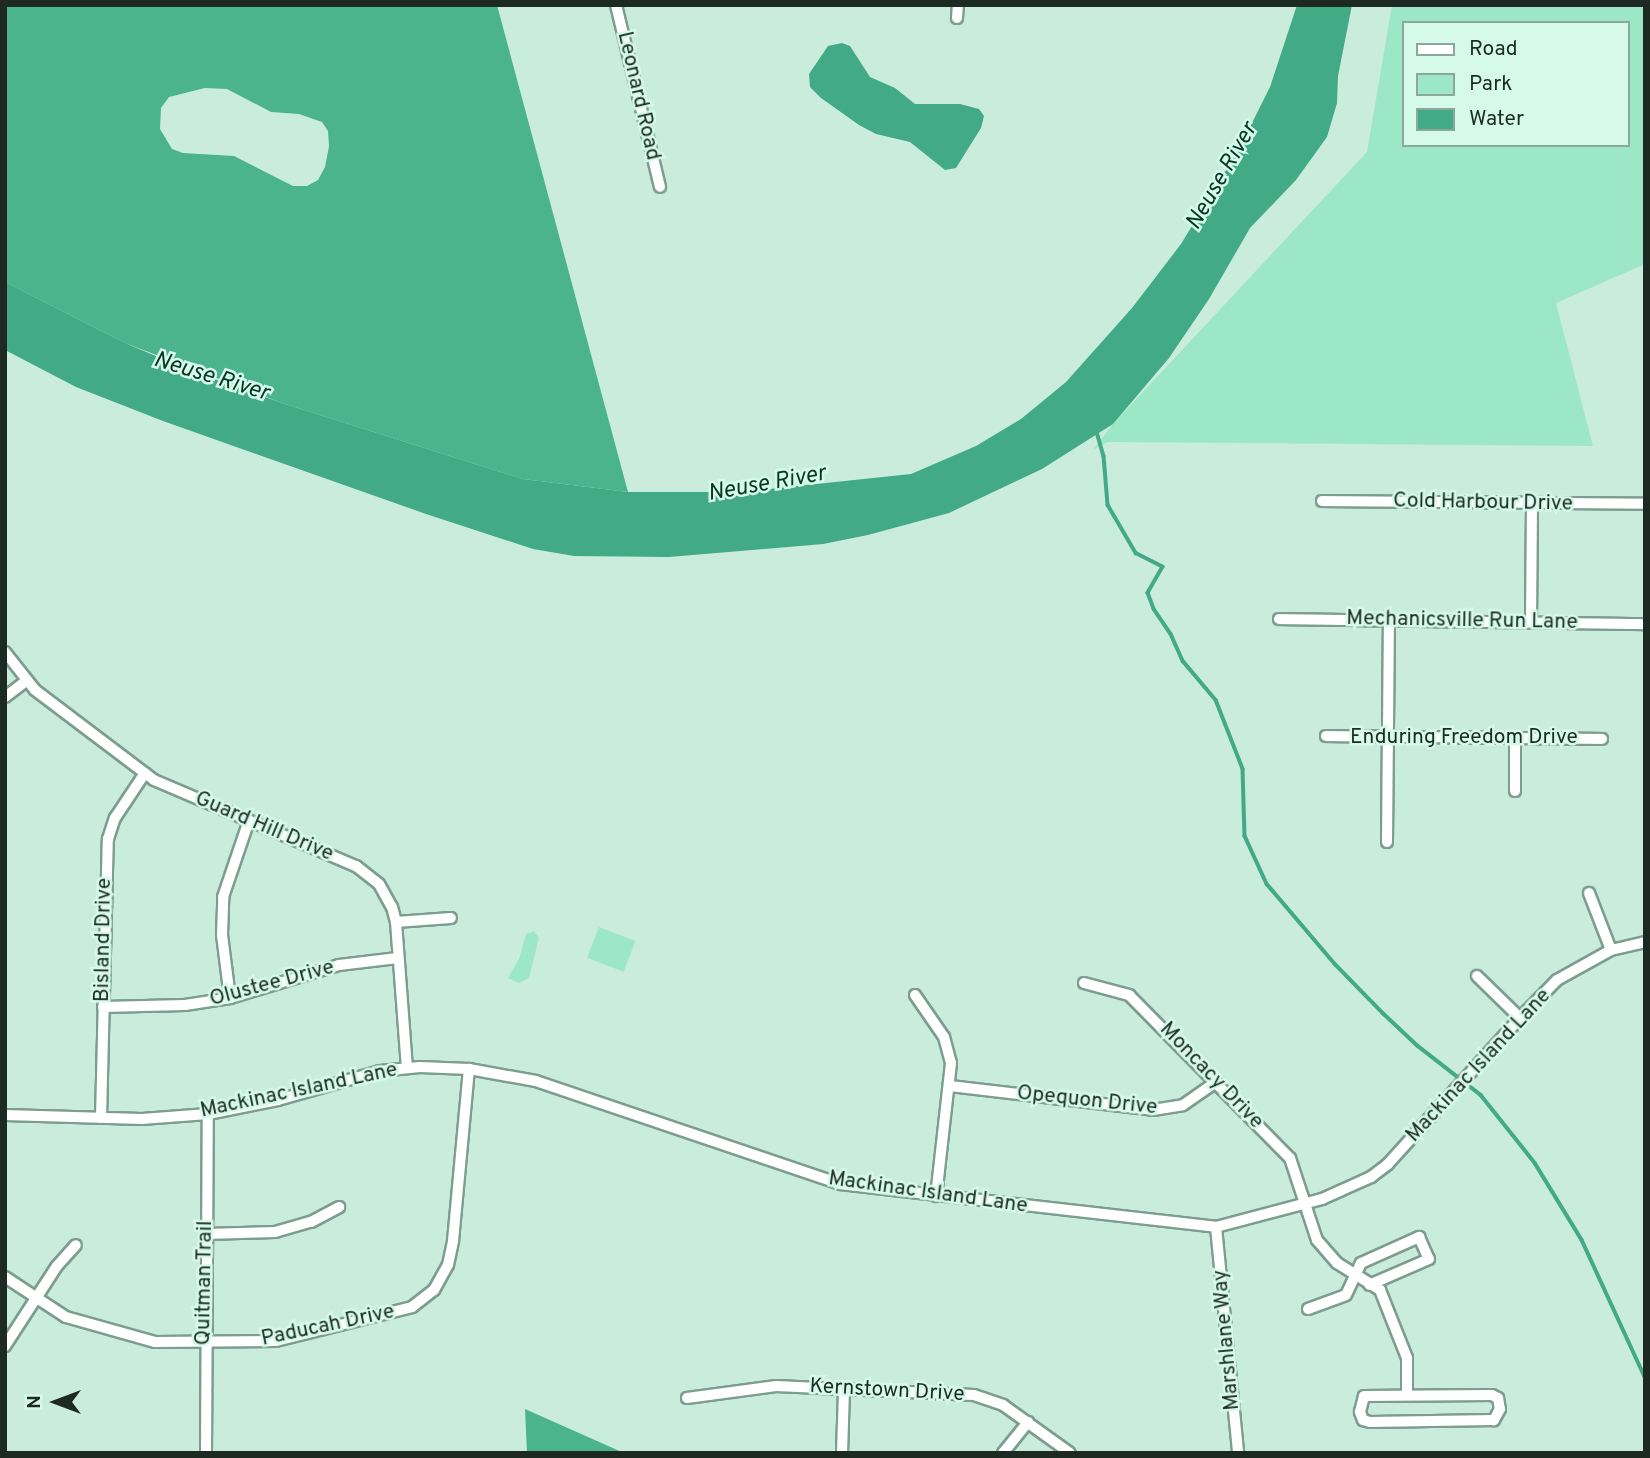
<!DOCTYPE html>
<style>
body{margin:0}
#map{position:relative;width:1650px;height:1458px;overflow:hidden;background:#c9ecdd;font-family:Overpass,sans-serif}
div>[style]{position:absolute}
.green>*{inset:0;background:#9de7c9;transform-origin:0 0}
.forest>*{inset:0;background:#4cb38f}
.water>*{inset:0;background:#43aa87}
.stream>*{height:3.5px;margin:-1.75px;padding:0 1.75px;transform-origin:1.75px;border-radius:1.75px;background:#43aa87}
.roads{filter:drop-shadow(2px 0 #7c9d8f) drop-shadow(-2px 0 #7c9d8f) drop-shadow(0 2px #7c9d8f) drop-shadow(0 -2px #7c9d8f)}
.street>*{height:10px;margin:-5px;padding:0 5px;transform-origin:5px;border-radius:5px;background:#fff}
span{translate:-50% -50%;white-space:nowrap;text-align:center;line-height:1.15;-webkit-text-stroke:5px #d6faea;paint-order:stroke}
.street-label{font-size:21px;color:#1d2a24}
.water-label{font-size:23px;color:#083728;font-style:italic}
.frame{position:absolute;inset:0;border:7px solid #1d2a24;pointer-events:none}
.legend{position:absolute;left:1402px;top:21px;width:228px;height:126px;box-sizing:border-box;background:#d6faea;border:2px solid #8ca79b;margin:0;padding:9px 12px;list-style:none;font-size:21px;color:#1d2a24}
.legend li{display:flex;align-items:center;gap:14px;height:35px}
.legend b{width:35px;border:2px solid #8ca79b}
.north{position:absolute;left:21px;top:1367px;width:70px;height:70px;-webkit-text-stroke:5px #d6faea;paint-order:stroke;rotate:270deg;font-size:19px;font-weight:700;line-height:28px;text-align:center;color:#1d2a24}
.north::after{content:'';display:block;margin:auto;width:24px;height:32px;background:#1d2a24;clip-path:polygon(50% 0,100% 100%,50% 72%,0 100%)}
</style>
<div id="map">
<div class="green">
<i style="clip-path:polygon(evenodd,1392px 5px,1645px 5px,1645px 264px,1556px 303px,1593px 446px,1108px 442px,1093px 450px,1113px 424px,1367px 152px,1392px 5px,1403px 23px,1627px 23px,1627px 145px,1403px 145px,1403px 23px)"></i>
<i style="left:599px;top:927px;width:39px;height:33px;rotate:21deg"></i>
<i style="clip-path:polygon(534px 931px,539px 938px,529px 978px,519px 983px,508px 978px,519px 959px,526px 934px)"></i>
</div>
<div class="forest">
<i style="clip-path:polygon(evenodd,5px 5px,497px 5px,628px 492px,523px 479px,282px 403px,125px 343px,5px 282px,5px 5px,205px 88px,227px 89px,271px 112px,299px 114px,322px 122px,328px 131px,329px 146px,325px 167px,318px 180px,307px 186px,293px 186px,234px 156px,183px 153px,172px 149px,160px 129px,161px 108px,169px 97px,205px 88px)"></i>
<i style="clip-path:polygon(525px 1409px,624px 1453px,527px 1453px)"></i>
</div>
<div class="water">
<i style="clip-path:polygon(1297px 5px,1352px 5px,1338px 76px,1337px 103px,1327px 137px,1296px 180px,1250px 228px,1209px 299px,1169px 358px,1113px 424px,1042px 469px,949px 513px,868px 535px,823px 544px,669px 557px,574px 556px,533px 549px,426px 514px,163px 421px,76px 387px,5px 350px,5px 282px,125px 343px,189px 370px,282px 403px,523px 479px,628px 492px,741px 492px,911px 474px,976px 446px,1021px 419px,1066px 382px,1132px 308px,1181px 244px,1239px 149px,1270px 87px)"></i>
<i style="clip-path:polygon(842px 43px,850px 46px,870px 77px,895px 88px,915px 104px,960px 104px,979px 109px,984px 116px,981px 128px,956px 168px,945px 170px,910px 142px,876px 134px,859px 125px,821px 98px,810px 87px,809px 74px,828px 46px)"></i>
</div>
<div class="stream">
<i style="left:1097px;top:432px;width:25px;rotate:74deg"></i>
<i style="left:1104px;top:456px;width:49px;rotate:85.3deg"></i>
<i style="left:1108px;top:505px;width:56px;rotate:59.7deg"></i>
<i style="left:1136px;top:553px;width:30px;rotate:27deg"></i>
<i style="left:1163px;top:567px;width:30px;rotate:120deg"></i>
<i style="left:1148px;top:593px;width:17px;rotate:69deg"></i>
<i style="left:1154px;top:609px;width:30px;rotate:56deg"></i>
<i style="left:1171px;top:634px;width:30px;rotate:66deg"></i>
<i style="left:1183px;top:661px;width:51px;rotate:49.8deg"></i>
<i style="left:1216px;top:700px;width:74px;rotate:68.6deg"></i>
<i style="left:1243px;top:769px;width:67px;rotate:88.3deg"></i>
<i style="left:1245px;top:836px;width:53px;rotate:65.4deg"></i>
<i style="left:1267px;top:884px;width:105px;rotate:49.6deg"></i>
<i style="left:1335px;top:964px;width:69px;rotate:45.6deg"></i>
<i style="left:1383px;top:1013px;width:48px;rotate:43.3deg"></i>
<i style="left:1418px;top:1046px;width:80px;rotate:37.9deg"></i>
<i style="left:1481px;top:1095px;width:87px;rotate:51.5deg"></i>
<i style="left:1535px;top:1163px;width:90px;rotate:58.6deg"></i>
<i style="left:1582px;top:1240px;width:151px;rotate:65.3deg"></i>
</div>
<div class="roads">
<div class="street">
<i style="left:616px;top:5px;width:187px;rotate:76.4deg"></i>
<i style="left:957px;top:18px;width:13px;rotate:-86deg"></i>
<i style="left:1322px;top:501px;width:323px;rotate:0.5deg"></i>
<i style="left:1279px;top:619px;width:366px;rotate:0.8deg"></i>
<i style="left:1531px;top:621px;width:118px;rotate:-89.5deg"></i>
<i style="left:5px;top:652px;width:48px;rotate:51.7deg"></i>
<i style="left:35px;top:690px;width:149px;rotate:37.1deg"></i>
<i style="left:154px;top:780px;width:220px;rotate:23.1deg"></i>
<i style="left:356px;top:866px;width:29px;rotate:38deg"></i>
<i style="left:379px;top:884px;width:26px;rotate:61deg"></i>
<i style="left:392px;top:907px;width:16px;rotate:75deg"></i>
<i style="left:396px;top:922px;width:146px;rotate:85.7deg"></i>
<i style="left:5px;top:697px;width:26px;rotate:-37deg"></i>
<i style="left:1326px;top:736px;width:276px;rotate:0.6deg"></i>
<i style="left:1515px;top:738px;width:53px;rotate:90deg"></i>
<i style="left:1387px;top:842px;width:222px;rotate:-89.5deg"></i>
<i style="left:1589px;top:893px;width:61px;rotate:68.9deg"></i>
<i style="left:396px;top:922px;width:55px;rotate:-4.2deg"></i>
<i style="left:1477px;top:976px;width:60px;rotate:44.3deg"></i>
<i style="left:1084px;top:983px;width:47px;rotate:14.9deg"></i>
<i style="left:1129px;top:995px;width:229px;rotate:45.4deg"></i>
<i style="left:1290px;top:1158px;width:86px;rotate:71.8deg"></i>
<i style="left:1317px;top:1240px;width:30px;rotate:49deg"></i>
<i style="left:1337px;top:1263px;width:51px;rotate:32.1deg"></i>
<i style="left:1380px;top:1290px;width:73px;rotate:68.3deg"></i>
<i style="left:1407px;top:1358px;width:37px;rotate:90deg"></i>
<i style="left:915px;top:995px;width:51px;rotate:55.4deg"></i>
<i style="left:944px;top:1037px;width:27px;rotate:75deg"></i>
<i style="left:951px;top:1063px;width:134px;rotate:96.4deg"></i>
<i style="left:230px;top:998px;width:64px;rotate:-97.2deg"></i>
<i style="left:222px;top:935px;width:38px;rotate:-88deg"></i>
<i style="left:223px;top:897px;width:81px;rotate:-71.3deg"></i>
<i style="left:103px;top:1007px;width:82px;rotate:-1.4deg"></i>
<i style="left:185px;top:1005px;width:46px;rotate:-8.8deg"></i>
<i style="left:230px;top:998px;width:114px;rotate:-16.8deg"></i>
<i style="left:339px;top:965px;width:59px;rotate:-6.8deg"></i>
<i style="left:950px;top:1086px;width:204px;rotate:6.7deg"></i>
<i style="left:1153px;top:1110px;width:30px;rotate:-9deg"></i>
<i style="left:1183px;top:1105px;width:40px;rotate:-34.9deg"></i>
<i style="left:5px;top:1115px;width:137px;rotate:1.7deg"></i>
<i style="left:142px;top:1119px;width:66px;rotate:-4.3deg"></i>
<i style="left:208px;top:1114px;width:71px;rotate:-11.3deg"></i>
<i style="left:278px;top:1100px;width:106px;rotate:-15.9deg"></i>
<i style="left:380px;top:1071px;width:40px;rotate:-5.7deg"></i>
<i style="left:420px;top:1067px;width:49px;rotate:2.3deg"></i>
<i style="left:469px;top:1069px;width:68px;rotate:10.2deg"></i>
<i style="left:536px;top:1081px;width:321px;rotate:18.7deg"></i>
<i style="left:840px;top:1184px;width:378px;rotate:6.5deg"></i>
<i style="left:1216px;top:1227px;width:110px;rotate:-14.8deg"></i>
<i style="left:1322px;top:1199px;width:54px;rotate:-24.2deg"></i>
<i style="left:1371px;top:1177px;width:21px;rotate:-37deg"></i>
<i style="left:1388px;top:1164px;width:197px;rotate:-47.9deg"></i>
<i style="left:1520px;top:1018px;width:53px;rotate:-45.8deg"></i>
<i style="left:1557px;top:980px;width:62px;rotate:-29.1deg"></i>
<i style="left:1611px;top:950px;width:35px;rotate:-13deg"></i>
<i style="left:101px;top:1118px;width:279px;rotate:-88.6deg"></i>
<i style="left:108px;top:839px;width:22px;rotate:-72deg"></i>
<i style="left:115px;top:818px;width:54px;rotate:-56.3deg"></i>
<i style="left:1216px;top:1227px;width:227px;rotate:84.4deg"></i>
<i style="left:206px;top:1234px;width:69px;rotate:-1.7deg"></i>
<i style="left:275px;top:1232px;width:37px;rotate:-16deg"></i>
<i style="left:311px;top:1222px;width:32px;rotate:-28deg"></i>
<i style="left:5px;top:1277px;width:73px;rotate:33.3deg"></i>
<i style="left:66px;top:1317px;width:92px;rotate:15.7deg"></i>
<i style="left:155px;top:1342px;width:121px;rotate:-0.5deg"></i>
<i style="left:276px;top:1341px;width:140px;rotate:-14deg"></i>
<i style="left:412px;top:1307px;width:28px;rotate:-38deg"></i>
<i style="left:434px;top:1290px;width:29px;rotate:-61deg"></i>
<i style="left:448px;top:1265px;width:25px;rotate:-78deg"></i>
<i style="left:453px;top:1241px;width:173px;rotate:-84.7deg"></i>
<i style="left:1308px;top:1309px;width:40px;rotate:-20.2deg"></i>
<i style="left:1346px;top:1295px;width:35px;rotate:-65deg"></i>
<i style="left:1361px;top:1263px;width:64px;rotate:-24.1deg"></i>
<i style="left:1419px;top:1237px;width:24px;rotate:66deg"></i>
<i style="left:1429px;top:1259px;width:65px;rotate:156.6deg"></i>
<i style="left:5px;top:1346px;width:95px;rotate:-57deg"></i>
<i style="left:57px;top:1266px;width:28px;rotate:-48deg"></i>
<i style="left:1492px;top:1395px;width:7px;rotate:27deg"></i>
<i style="left:1498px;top:1398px;width:11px;rotate:80deg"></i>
<i style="left:1500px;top:1409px;width:13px;rotate:119deg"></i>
<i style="left:1494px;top:1420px;width:124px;rotate:179.1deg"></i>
<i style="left:1370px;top:1422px;width:7px;rotate:-164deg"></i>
<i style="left:1363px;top:1420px;width:9px;rotate:-111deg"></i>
<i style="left:1360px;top:1412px;width:16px;rotate:-76deg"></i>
<i style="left:1364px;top:1396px;width:128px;rotate:-0.4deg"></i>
<i style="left:687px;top:1398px;width:90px;rotate:-7.7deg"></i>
<i style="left:776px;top:1386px;width:198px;rotate:2.6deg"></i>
<i style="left:974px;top:1395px;width:31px;rotate:19deg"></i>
<i style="left:1003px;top:1405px;width:82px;rotate:35.6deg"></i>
<i style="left:206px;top:1453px;width:339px;rotate:-89.7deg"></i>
<i style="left:842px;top:1453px;width:64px;rotate:-88.2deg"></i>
<i style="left:1003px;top:1453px;width:40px;rotate:-51deg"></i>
</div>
</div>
<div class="street-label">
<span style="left:638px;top:96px;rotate:77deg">Leonard Road</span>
<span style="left:1483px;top:503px;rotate:1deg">Cold Harbour Drive</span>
<span style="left:1462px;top:621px;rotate:1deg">Mechanicsville Run Lane</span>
<span style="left:1464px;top:738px">Enduring Freedom Drive</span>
<span style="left:264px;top:827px;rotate:23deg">Guard Hill Drive</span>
<span style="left:104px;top:940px;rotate:-89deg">Bisland Drive</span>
<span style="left:272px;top:984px;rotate:-15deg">Olustee Drive</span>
<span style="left:1479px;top:1066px;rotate:-47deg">Mackinac Island Lane</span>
<span style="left:1211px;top:1076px;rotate:46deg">Moncacy Drive</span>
<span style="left:299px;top:1091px;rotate:-12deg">Mackinac Island Lane</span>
<span style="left:1087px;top:1101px;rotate:6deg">Opequon Drive</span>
<span style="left:928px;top:1193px;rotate:8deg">Mackinac Island Lane</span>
<span style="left:205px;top:1283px;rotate:-89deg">Quitman Trail</span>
<span style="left:328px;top:1326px;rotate:-12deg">Paducah Drive</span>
<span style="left:1227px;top:1340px;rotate:-95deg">Marshlane Way</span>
<span style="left:887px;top:1391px;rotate:3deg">Kernstown Drive</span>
</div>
<div class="water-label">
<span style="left:1223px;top:177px;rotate:-60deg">Neuse River</span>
<span style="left:211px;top:378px;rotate:17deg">Neuse River</span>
<span style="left:767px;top:485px;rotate:-10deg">Neuse River</span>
</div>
<div class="frame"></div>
<ul class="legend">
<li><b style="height:9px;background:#fff"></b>Road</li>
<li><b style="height:19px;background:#9de7c9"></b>Park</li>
<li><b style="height:19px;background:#43aa87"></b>Water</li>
</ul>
<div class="north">N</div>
</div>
